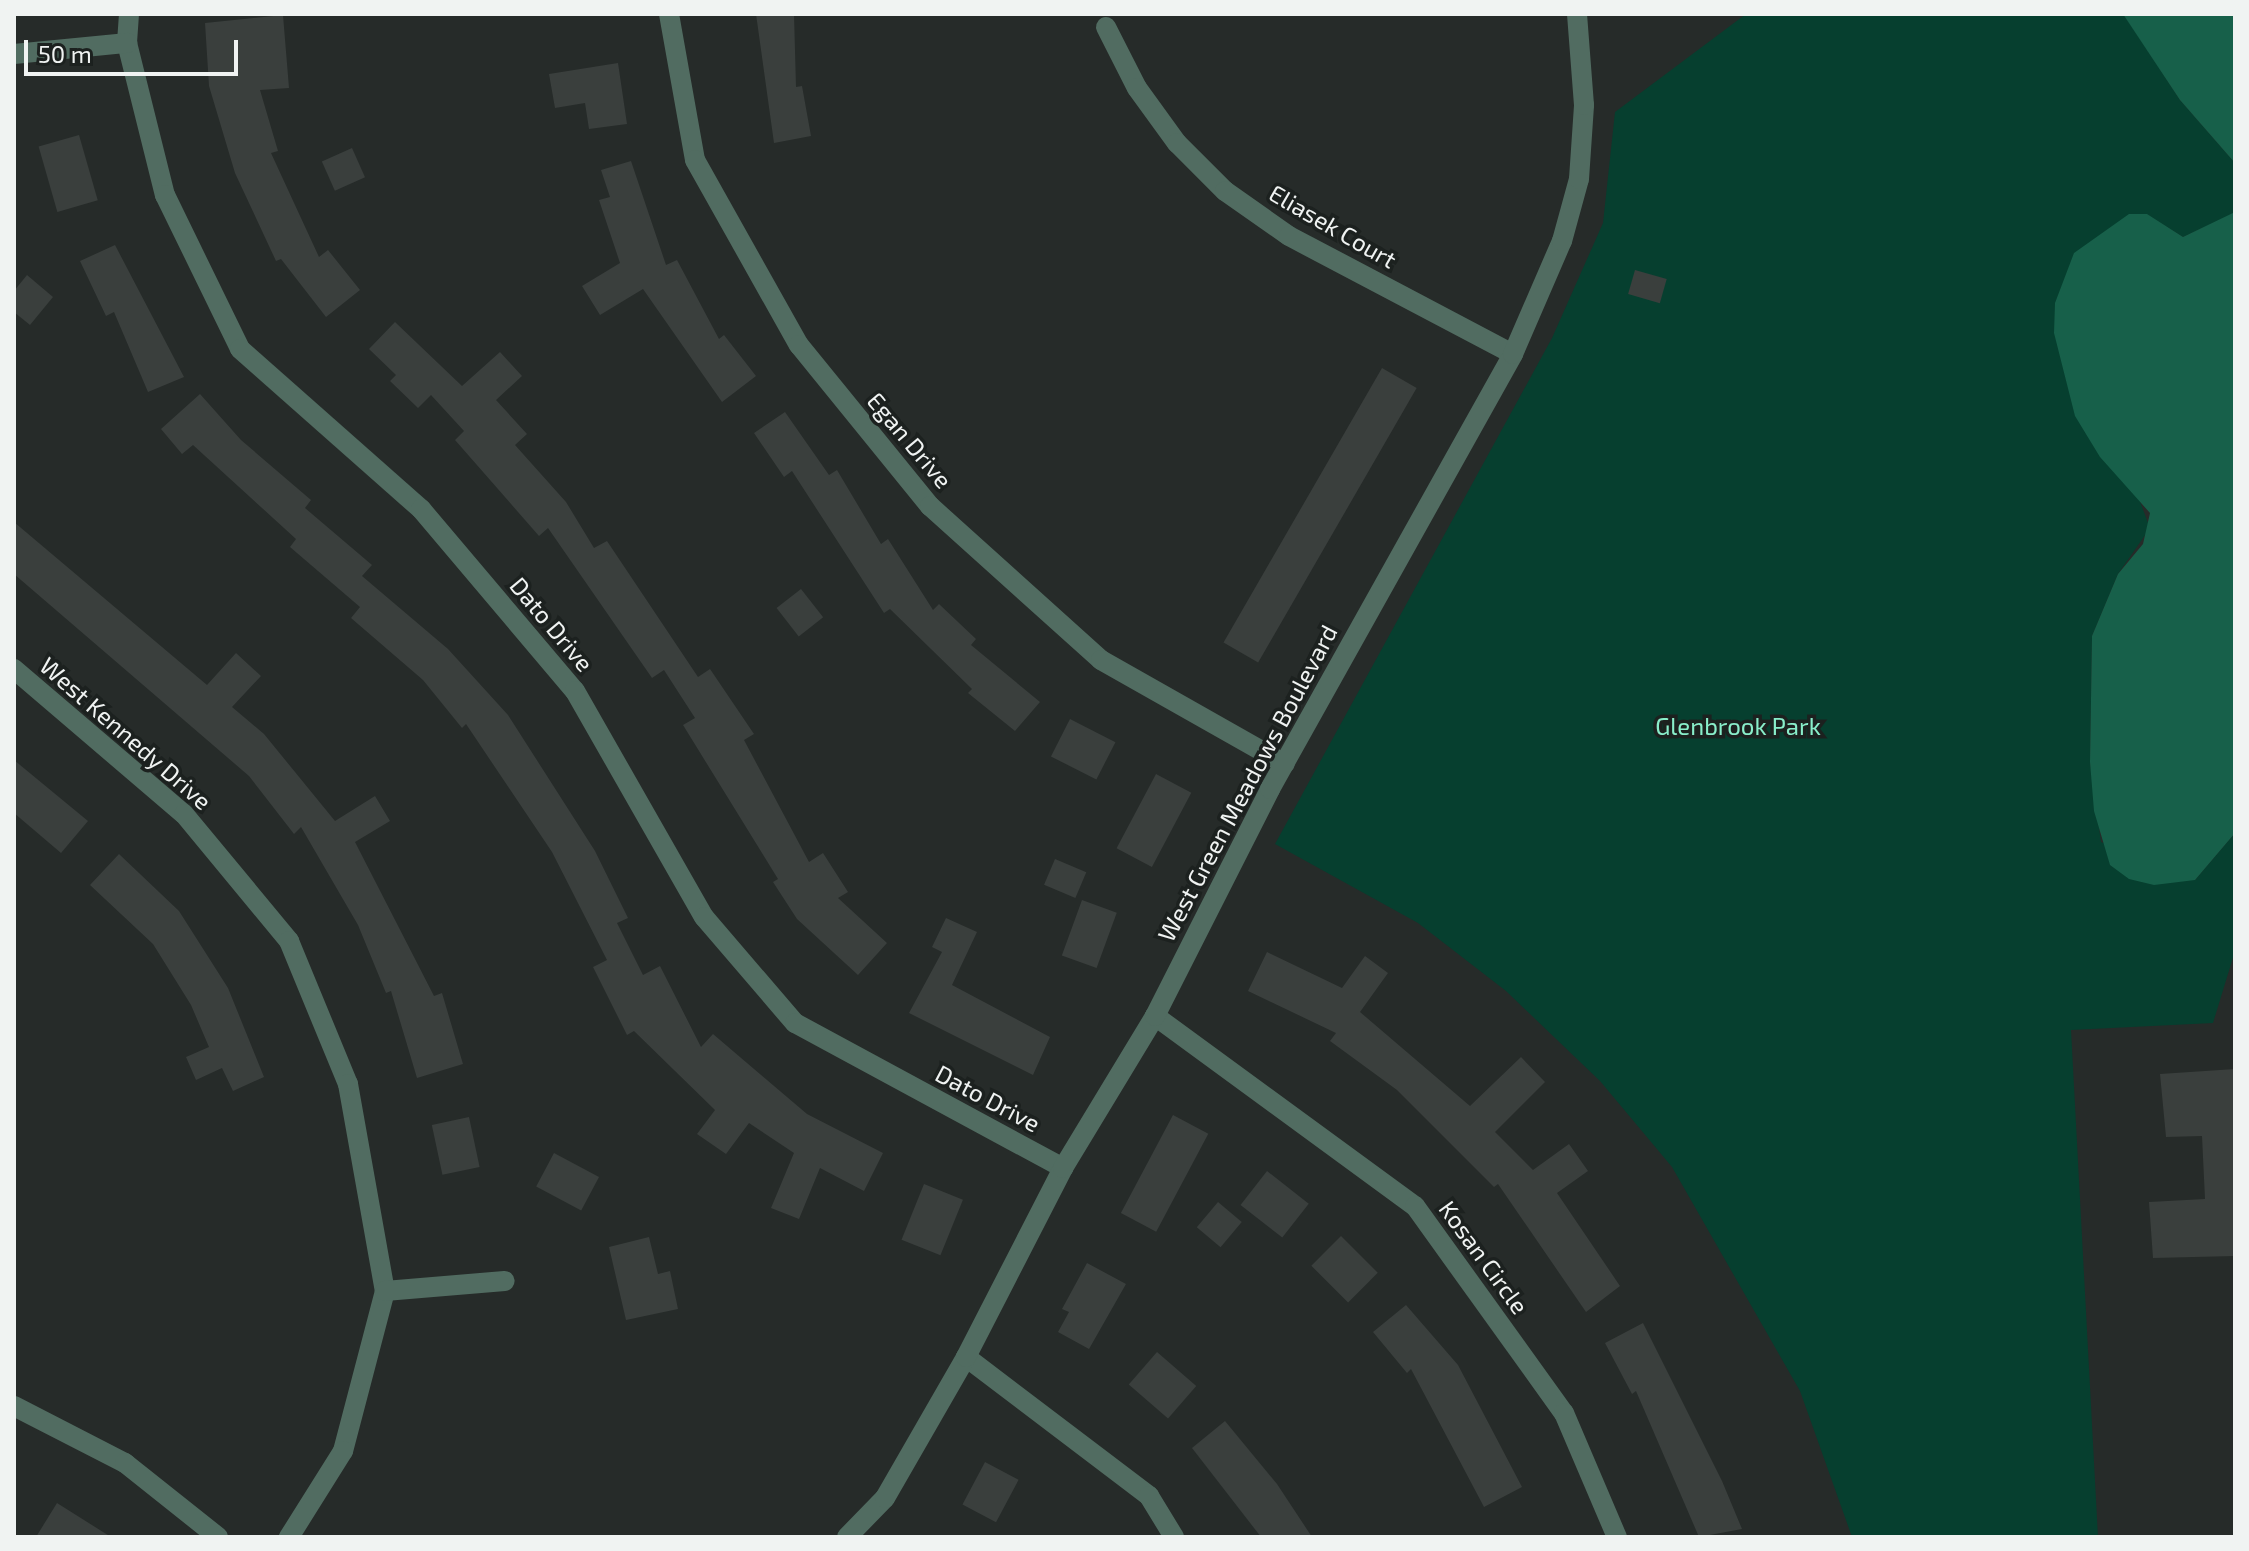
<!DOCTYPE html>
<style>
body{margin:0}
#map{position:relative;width:2249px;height:1551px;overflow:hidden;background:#262b29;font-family:"Exo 2",sans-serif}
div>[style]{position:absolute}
.green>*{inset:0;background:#063f2f}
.water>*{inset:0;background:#17604a}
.building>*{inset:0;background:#3a3f3d;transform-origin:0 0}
.minor>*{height:20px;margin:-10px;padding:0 10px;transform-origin:10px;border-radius:10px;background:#516c61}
span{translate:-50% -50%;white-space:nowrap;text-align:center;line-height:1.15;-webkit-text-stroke:7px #1c211f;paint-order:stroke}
.street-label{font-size:24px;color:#f0f3f2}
.park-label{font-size:24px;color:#89eeca}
.frame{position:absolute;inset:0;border:16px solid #f0f3f2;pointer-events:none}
.scale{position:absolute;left:24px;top:40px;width:214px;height:36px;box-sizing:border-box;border:4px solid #f0f3f2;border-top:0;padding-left:10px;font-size:24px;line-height:28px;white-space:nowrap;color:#f0f3f2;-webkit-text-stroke:6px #1c211f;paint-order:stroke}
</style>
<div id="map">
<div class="green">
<i style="clip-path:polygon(1746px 14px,2124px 14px,2180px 100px,2235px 163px,2235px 213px,2183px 237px,2146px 214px,2136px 491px,2150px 528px,2118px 574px,2092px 636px,2090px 762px,2101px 842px,2195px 880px,2235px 833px,2235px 951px,2213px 1023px,2071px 1030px,2098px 1537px,1852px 1537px,1800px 1391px,1672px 1167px,1600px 1081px,1506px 991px,1418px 923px,1275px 844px,1552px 338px,1603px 223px,1615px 112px)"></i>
</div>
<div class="water">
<i style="clip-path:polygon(2123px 14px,2235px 14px,2235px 163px,2180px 100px)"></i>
<i style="clip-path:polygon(2235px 212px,2235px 833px,2195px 880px,2154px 885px,2129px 879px,2110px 865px,2094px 811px,2090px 762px,2092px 636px,2118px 574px,2143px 544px,2150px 513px,2100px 457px,2075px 416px,2054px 333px,2055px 303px,2074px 253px,2129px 214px,2147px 214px,2183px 237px)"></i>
</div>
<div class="building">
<i style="clip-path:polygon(756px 14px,794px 14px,796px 87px,802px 86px,811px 136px,774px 143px)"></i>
<i style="clip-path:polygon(283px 15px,289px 88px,260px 90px,278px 151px,271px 153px,319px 257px,328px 250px,360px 290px,326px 317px,281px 259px,276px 261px,235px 173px,209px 86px,205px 23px)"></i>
<i style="clip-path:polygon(618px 63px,627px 124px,589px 129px,585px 103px,555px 108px,549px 74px)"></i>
<i style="left:79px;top:135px;width:68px;height:42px;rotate:74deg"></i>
<i style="left:352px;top:148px;width:32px;height:33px;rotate:66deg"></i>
<i style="clip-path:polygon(631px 161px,666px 265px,677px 260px,719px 339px,724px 335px,756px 376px,722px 402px,643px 289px,600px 315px,582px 286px,620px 263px,599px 200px,610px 197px,601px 170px)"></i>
<i style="clip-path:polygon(115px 245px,184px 377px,148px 392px,114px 312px,106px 316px,80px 261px)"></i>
<i style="left:1635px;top:270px;width:33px;height:25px;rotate:16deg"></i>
<i style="clip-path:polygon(27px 275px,53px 297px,30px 325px,14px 312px,14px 291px)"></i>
<i style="clip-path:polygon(395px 322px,462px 386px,500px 352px,522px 376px,496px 400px,527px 434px,515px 445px,566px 502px,594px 548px,607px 541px,698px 677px,710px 669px,754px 734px,744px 740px,809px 862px,823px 853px,848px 892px,838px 898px,887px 943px,858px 975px,797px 919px,773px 882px,778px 879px,683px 725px,695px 718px,664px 670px,652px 678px,548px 528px,539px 536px,455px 440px,464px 431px,431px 395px,418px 408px,390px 381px,396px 375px,369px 349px)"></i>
<i style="left:1382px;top:368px;width:40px;height:317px;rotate:30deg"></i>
<i style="clip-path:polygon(200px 394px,241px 440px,311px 500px,305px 508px,372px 565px,362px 576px,448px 649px,508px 715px,595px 851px,628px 918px,617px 923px,643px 975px,660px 966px,701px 1047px,713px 1034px,807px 1114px,883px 1153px,864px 1191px,820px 1168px,799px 1219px,771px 1208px,794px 1153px,749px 1123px,726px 1154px,697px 1134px,715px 1110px,634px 1031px,627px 1035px,593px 967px,607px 960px,552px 852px,466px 724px,462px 728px,423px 680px,351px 618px,360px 607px,290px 547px,296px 539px,193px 445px,182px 454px,161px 429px)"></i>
<i style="clip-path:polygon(785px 412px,829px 475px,837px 470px,881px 544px,888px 539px,933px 610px,939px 604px,976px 639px,971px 645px,1040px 702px,1015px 731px,968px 693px,972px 689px,890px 609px,884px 613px,792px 471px,784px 477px,754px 433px)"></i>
<i style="clip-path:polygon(14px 522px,207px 685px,236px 653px,261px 676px,232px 707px,264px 734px,335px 821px,375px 796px,390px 821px,355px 842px,434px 996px,442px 993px,463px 1064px,417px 1078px,391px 991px,386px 993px,358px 925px,301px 827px,294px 834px,249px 776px,14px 574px)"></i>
<i style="left:801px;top:589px;width:36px;height:31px;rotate:52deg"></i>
<i style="left:1070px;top:719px;width:51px;height:42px;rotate:27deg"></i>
<i style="clip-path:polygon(14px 760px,88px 821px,61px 853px,14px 813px)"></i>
<i style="left:1156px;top:774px;width:40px;height:84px;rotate:28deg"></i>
<i style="clip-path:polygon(119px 854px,179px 911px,228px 988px,264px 1077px,233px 1091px,222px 1068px,196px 1080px,186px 1057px,209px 1047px,191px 1005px,153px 944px,90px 885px)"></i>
<i style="left:1055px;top:859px;width:34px;height:28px;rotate:23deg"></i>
<i style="left:1082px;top:900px;width:37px;height:59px;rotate:20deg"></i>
<i style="clip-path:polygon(946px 918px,977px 932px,952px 985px,1050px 1037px,1033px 1075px,909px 1013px,942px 952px,932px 947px)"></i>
<i style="clip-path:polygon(1267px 952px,1342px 988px,1365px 956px,1388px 973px,1360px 1012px,1470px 1106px,1521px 1057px,1545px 1082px,1495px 1132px,1533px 1170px,1569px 1144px,1588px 1171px,1557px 1193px,1620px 1286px,1586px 1312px,1498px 1184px,1494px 1187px,1397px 1090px,1330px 1041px,1336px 1033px,1248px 991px)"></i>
<i style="clip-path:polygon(2235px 1069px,2235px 1256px,2153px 1258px,2149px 1202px,2205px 1199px,2202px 1136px,2166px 1137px,2160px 1074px)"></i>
<i style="left:1173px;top:1115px;width:40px;height:111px;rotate:28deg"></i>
<i style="left:469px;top:1117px;width:51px;height:38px;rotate:78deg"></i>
<i style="left:554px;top:1153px;width:51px;height:38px;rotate:28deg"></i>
<i style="left:1267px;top:1171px;width:53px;height:43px;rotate:38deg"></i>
<i style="left:924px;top:1184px;width:42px;height:60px;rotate:22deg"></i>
<i style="left:1218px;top:1202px;width:31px;height:33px;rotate:40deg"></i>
<i style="left:1341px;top:1236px;width:52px;height:42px;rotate:45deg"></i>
<i style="clip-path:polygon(649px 1237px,658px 1274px,670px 1271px,678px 1309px,626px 1320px,609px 1247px)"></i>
<i style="clip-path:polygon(1087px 1263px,1126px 1284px,1089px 1349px,1058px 1332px,1069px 1312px,1062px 1309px)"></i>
<i style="clip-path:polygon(1406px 1305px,1458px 1365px,1522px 1487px,1484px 1507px,1411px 1369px,1407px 1373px,1373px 1332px)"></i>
<i style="clip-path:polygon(1643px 1323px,1722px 1481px,1742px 1529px,1699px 1537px,1636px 1391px,1632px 1394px,1605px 1343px)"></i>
<i style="left:1157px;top:1352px;width:52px;height:43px;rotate:41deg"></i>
<i style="clip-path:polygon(1225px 1421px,1277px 1484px,1312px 1537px,1261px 1537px,1192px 1448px)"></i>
<i style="left:985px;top:1462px;width:38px;height:48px;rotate:28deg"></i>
<i style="clip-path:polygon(57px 1503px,111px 1537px,36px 1537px)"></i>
</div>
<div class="minor">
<i style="left:129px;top:14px;width:29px;rotate:94deg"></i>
<i style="left:127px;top:43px;width:157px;rotate:76deg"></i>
<i style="left:165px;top:195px;width:171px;rotate:64deg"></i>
<i style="left:240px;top:349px;width:242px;rotate:41.5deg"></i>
<i style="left:421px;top:509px;width:238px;rotate:49.8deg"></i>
<i style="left:575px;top:691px;width:260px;rotate:60.3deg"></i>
<i style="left:704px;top:917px;width:140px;rotate:49.4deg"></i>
<i style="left:795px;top:1023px;width:305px;rotate:28.4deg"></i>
<i style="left:669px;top:14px;width:148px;rotate:79.9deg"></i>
<i style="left:695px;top:160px;width:212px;rotate:60.7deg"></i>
<i style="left:799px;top:345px;width:208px;rotate:50.9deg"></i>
<i style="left:930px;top:506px;width:230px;rotate:42deg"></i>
<i style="left:1101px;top:660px;width:211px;rotate:29.5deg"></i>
<i style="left:1106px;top:27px;width:68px;rotate:63.1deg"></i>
<i style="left:1137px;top:88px;width:68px;rotate:54deg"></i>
<i style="left:1177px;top:143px;width:68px;rotate:45deg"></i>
<i style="left:1225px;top:191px;width:78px;rotate:35.1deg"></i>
<i style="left:1289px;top:236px;width:253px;rotate:27.8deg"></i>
<i style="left:14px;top:54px;width:114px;rotate:-5.6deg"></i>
<i style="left:14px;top:669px;width:223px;rotate:40.5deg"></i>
<i style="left:184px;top:814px;width:165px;rotate:50.4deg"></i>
<i style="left:289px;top:941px;width:155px;rotate:67.6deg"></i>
<i style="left:348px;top:1084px;width:210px;rotate:79.9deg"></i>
<i style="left:385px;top:1291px;width:165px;rotate:104.7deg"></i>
<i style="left:343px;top:1451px;width:102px;rotate:122.1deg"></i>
<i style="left:1155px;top:1016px;width:322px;rotate:36.2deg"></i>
<i style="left:1415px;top:1206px;width:255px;rotate:54.3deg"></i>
<i style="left:1564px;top:1413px;width:135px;rotate:66.9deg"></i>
<i style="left:385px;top:1291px;width:120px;rotate:-4.8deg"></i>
<i style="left:966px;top:1357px;width:230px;rotate:37.2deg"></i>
<i style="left:1149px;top:1496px;width:48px;rotate:58.6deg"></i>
<i style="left:14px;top:1406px;width:125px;rotate:27.2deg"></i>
<i style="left:125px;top:1463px;width:119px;rotate:38.5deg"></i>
<i style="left:847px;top:1537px;width:54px;rotate:-45.7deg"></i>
<i style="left:885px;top:1498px;width:163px;rotate:-60.1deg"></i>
<i style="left:966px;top:1357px;width:212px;rotate:-62.8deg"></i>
<i style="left:1063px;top:1168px;width:178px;rotate:-58.8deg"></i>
<i style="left:1155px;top:1016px;width:254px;rotate:-63.1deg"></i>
<i style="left:1270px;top:789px;width:498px;rotate:-60.8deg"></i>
<i style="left:1513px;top:354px;width:123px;rotate:-66.6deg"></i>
<i style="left:1562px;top:241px;width:64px;rotate:-74.7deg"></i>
<i style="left:1579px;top:179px;width:74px;rotate:-86.1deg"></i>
<i style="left:1584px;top:105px;width:91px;rotate:-94.4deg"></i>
</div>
<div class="street-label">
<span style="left:1333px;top:226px;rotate:30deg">Eliasek Court</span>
<span style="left:910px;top:440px;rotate:50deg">Egan Drive</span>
<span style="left:552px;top:624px;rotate:50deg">Dato Drive</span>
<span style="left:126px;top:733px;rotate:41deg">West Kennedy Drive</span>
<span style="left:1247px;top:783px;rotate:-62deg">West Green Meadows Boulevard</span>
<span style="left:988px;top:1098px;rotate:28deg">Dato Drive</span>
<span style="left:1484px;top:1257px;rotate:54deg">Kosan Circle</span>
</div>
<div class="park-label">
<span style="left:1738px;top:726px">Glenbrook Park</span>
</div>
<div class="frame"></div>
<div class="scale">50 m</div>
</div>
